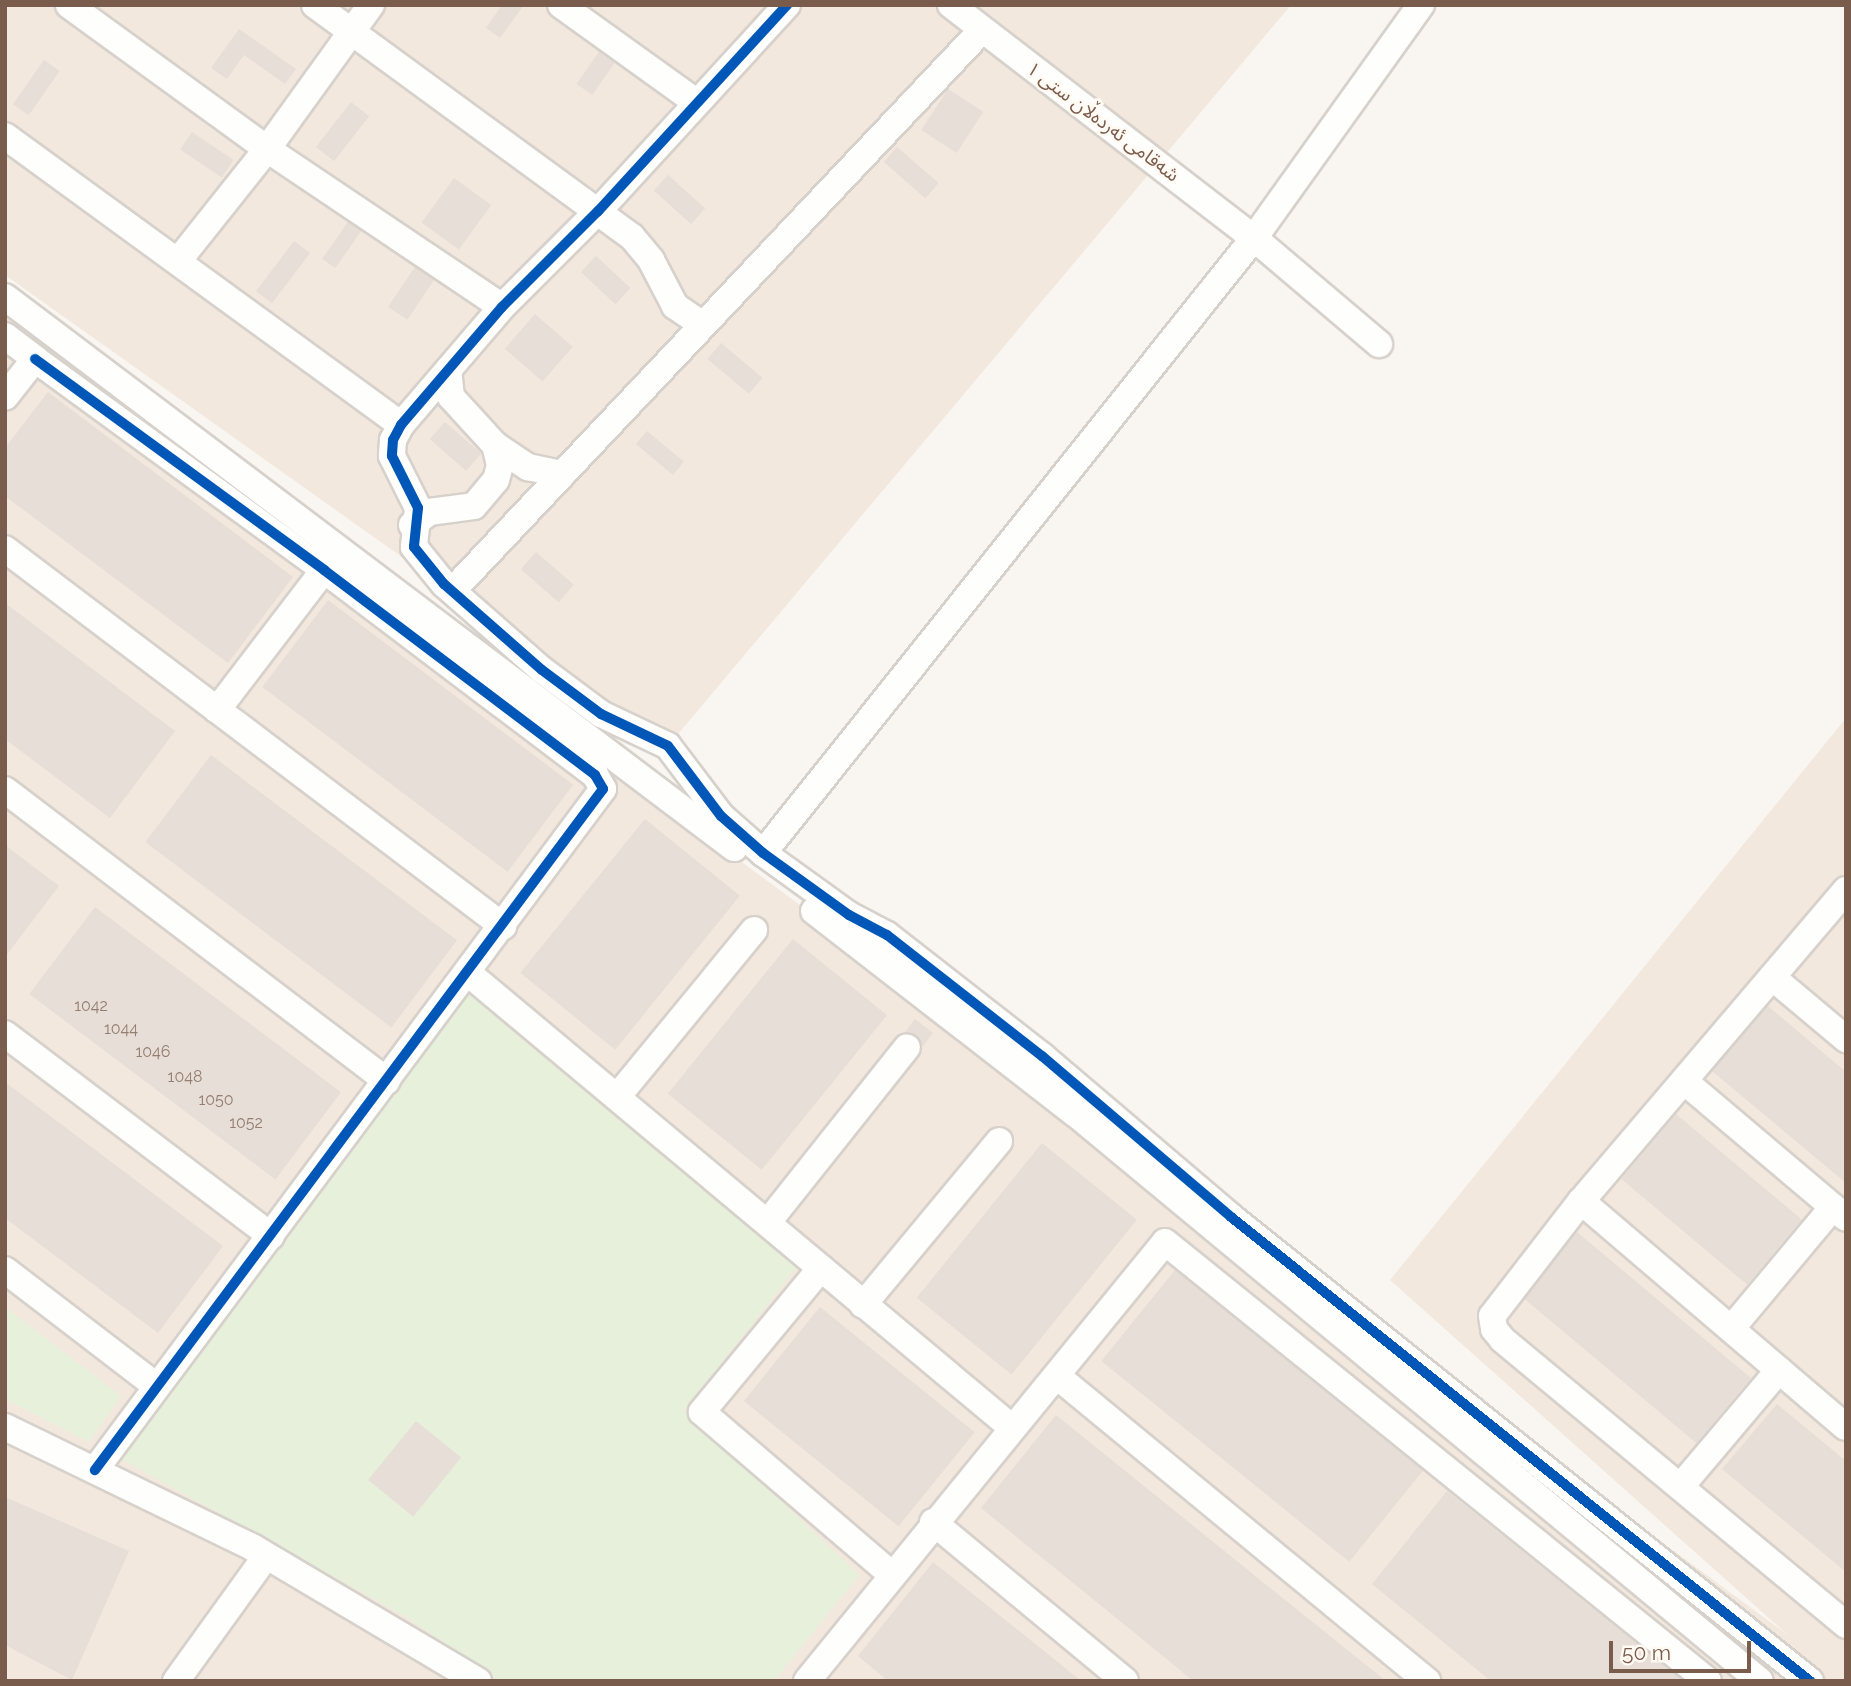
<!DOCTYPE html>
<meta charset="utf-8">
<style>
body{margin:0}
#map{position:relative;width:1851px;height:1686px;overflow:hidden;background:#f9f5f0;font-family:Raleway,"Noto Sans Arabic",sans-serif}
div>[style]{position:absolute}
.residential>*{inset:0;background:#f2e8de}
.green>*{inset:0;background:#e7f0db}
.building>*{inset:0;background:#e6ded7;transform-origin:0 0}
.roads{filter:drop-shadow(2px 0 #d7d1cb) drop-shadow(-2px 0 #d7d1cb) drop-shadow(0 2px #d7d1cb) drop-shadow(0 -2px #d7d1cb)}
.minor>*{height:26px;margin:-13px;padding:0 13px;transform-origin:13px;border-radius:13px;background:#fefefd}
.cycleway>*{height:10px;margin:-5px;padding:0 5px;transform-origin:5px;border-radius:5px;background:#0057b8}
span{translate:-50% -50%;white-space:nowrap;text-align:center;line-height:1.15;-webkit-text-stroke:5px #fffaf3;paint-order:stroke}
.number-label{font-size:16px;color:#977e72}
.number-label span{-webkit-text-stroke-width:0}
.street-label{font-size:19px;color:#7a5c4d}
.frame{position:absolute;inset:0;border:7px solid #7a5c4d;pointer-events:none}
.scale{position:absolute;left:1609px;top:1641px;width:142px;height:32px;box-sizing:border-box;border:4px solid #7a5c4d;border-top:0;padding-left:9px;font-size:21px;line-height:24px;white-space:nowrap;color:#7a5c4d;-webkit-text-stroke:5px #fffaf3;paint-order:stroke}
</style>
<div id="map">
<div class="residential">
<i style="clip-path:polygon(5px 5px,1291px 5px,668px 746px,5px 275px)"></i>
<i style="clip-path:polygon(5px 280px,264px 509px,1789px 1636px,1390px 1280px,1846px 718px,1846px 1681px,5px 1681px)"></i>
</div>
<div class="green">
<i style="clip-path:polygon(472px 986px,798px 1265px,685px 1410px,859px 1575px,774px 1681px,499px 1681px,406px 1617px,119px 1458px)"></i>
<i style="clip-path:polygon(5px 1307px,121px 1396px,89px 1442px,5px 1399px)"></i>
</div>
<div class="building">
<i style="clip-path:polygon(502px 5px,524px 5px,500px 38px,486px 28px)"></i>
<i style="clip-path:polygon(239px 29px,296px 69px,285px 84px,244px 55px,227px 79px,211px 68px)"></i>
<i style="left:599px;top:52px;width:19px;height:39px;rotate:35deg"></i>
<i style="left:44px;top:60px;width:19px;height:54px;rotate:35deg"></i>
<i style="left:948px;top:89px;width:42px;height:49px;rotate:33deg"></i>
<i style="left:351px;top:102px;width:23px;height:57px;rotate:38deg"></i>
<i style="left:192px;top:132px;width:50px;height:21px;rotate:34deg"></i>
<i style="left:897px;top:147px;width:55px;height:20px;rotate:41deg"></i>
<i style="left:668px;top:175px;width:50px;height:21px;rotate:42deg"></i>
<i style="left:454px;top:178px;width:46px;height:55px;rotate:36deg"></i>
<i style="left:348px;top:222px;width:16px;height:45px;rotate:35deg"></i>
<i style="left:294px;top:241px;width:20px;height:63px;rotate:37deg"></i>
<i style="left:596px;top:256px;width:47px;height:22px;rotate:43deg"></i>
<i style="left:415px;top:267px;width:23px;height:48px;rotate:34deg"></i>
<i style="left:535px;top:314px;width:50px;height:46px;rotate:41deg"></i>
<i style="left:721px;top:343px;width:54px;height:21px;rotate:40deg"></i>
<i style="clip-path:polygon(48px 392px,293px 577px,228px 663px,5px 496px,5px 448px)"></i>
<i style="left:445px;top:422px;width:48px;height:23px;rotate:41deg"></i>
<i style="left:647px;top:431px;width:48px;height:17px;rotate:40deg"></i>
<i style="left:536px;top:552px;width:50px;height:23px;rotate:41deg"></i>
<i style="left:328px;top:600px;width:307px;height:109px;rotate:37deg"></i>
<i style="clip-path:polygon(5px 603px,175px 731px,110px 818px,5px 739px)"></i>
<i style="left:211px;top:755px;width:308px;height:109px;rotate:37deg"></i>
<i style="left:645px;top:819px;width:122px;height:198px;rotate:39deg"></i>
<i style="clip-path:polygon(5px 845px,59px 886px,5px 957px)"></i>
<i style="left:95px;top:907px;width:308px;height:109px;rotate:37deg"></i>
<i style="left:793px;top:939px;width:121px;height:199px;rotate:39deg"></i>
<i style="clip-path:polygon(1768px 1006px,1846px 1072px,1846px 1183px,1712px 1071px)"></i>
<i style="clip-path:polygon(915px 1019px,933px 1033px,923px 1046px,917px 1035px,905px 1032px)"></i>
<i style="clip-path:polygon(5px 1082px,223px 1246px,158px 1333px,5px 1218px)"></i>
<i style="left:1676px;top:1114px;width:164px;height:85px;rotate:40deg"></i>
<i style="left:1042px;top:1143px;width:122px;height:199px;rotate:39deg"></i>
<i style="left:1577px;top:1232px;width:227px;height:85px;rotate:40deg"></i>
<i style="left:1175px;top:1270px;width:319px;height:117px;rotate:39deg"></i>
<i style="left:820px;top:1307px;width:199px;height:121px;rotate:39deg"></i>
<i style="clip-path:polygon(1777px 1404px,1846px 1461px,1846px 1572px,1722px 1469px)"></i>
<i style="clip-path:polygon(1056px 1415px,1274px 1591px,1386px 1681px,1193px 1681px,1168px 1660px,981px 1508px)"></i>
<i style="left:416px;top:1421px;width:58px;height:76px;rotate:39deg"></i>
<i style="clip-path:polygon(1447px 1491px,1683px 1681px,1491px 1681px,1464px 1659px,1372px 1584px)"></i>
<i style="clip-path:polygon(5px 1497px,129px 1551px,72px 1680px,5px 1645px)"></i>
<i style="clip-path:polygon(933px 1562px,1059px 1663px,1081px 1681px,888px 1681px,858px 1656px)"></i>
</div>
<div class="roads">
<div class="minor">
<i style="left:69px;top:5px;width:245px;rotate:36deg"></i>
<i style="left:267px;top:149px;width:283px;rotate:33.9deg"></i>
<i style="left:315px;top:5px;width:393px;rotate:36.2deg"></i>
<i style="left:632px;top:237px;width:30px;rotate:50deg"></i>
<i style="left:651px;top:260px;width:52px;rotate:62.4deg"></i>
<i style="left:675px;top:306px;width:32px;rotate:34deg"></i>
<i style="left:561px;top:5px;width:166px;rotate:35.7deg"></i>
<i style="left:787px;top:5px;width:280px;rotate:132.5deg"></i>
<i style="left:598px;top:211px;width:136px;rotate:135deg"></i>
<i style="left:502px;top:307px;width:155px;rotate:130.6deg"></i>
<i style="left:401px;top:425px;width:17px;rotate:118deg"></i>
<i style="left:393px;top:440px;width:16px;rotate:94deg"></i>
<i style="left:392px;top:456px;width:58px;rotate:63.4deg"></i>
<i style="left:418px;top:508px;width:39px;rotate:96deg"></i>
<i style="left:414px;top:547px;width:48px;rotate:51deg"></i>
<i style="left:444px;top:584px;width:130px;rotate:41.3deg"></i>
<i style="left:542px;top:670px;width:74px;rotate:36.7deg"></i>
<i style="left:601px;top:714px;width:74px;rotate:25.5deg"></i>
<i style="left:668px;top:746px;width:88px;rotate:52.9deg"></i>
<i style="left:721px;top:816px;width:56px;rotate:41.4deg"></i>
<i style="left:763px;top:853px;width:106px;rotate:35.8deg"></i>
<i style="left:849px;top:915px;width:43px;rotate:27.8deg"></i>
<i style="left:887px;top:935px;width:197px;rotate:38deg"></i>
<i style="left:1042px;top:1056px;width:248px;rotate:40.4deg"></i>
<i style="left:1231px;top:1217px;width:742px;rotate:38.71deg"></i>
<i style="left:951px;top:5px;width:382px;rotate:37.6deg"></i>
<i style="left:1254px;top:238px;width:164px;rotate:40.3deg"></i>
<i style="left:5px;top:136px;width:490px;rotate:36.1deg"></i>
<i style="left:178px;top:261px;width:143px;rotate:-51.5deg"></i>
<i style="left:267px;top:149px;width:178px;rotate:-54.2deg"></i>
<i style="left:5px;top:297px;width:914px;rotate:37.08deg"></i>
<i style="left:5px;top:336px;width:38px;rotate:37deg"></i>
<i style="left:35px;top:359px;width:48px;rotate:128.3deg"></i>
<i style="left:35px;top:359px;width:358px;rotate:36.1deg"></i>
<i style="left:324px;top:570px;width:340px;rotate:37.1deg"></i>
<i style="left:595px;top:775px;width:16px;rotate:60deg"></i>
<i style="left:603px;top:789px;width:850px;rotate:126.72deg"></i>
<i style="left:495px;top:445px;width:40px;rotate:34deg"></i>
<i style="left:528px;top:467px;width:35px;rotate:12deg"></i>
<i style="left:412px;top:525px;width:21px;rotate:-37deg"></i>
<i style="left:429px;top:512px;width:45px;rotate:-7.6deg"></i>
<i style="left:474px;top:506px;width:34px;rotate:-50deg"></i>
<i style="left:496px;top:480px;width:16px;rotate:-75deg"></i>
<i style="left:500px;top:465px;width:21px;rotate:-104deg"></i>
<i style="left:495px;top:445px;width:65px;rotate:-132.5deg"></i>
<i style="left:451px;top:397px;width:27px;rotate:-96deg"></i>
<i style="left:5px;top:549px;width:625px;rotate:37.13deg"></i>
<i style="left:453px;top:590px;width:770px;rotate:-46.63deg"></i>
<i style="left:217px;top:710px;width:176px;rotate:-52.6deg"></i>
<i style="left:5px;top:790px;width:480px;rotate:37.3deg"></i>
<i style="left:763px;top:853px;width:787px;rotate:-51.4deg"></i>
<i style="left:1254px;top:238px;width:287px;rotate:-54.4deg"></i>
<i style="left:1846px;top:890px;width:409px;rotate:130.4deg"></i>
<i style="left:1581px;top:1201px;width:145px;rotate:127.7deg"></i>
<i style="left:1492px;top:1316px;width:13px;rotate:81deg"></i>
<i style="left:1494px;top:1329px;width:14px;rotate:51deg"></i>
<i style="left:1503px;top:1340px;width:446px;rotate:39.7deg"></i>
<i style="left:814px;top:911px;width:331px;rotate:37.8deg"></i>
<i style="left:1076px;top:1114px;width:888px;rotate:39.66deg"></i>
<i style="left:468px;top:973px;width:708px;rotate:39.9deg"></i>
<i style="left:1772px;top:977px;width:97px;rotate:40deg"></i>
<i style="left:5px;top:1034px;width:334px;rotate:37.2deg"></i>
<i style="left:1684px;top:1081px;width:212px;rotate:40.2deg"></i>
<i style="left:617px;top:1097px;width:216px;rotate:-50.6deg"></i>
<i style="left:1581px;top:1201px;width:348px;rotate:40.5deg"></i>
<i style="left:768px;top:1222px;width:223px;rotate:-51.5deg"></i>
<i style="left:821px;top:1268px;width:187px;rotate:129.6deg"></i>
<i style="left:702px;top:1412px;width:250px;rotate:40.6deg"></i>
<i style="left:5px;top:1270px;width:190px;rotate:37.5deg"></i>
<i style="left:863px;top:1305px;width:213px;rotate:-50.3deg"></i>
<i style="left:1731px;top:1329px;width:159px;rotate:-50.1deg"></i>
<i style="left:1057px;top:1376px;width:480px;rotate:39.5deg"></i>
<i style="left:5px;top:1427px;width:275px;rotate:25.9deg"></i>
<i style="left:252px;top:1547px;width:263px;rotate:30.7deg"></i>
<i style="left:1681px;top:1486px;width:152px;rotate:-49.8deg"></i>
<i style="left:933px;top:1522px;width:249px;rotate:39.6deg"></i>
<i style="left:176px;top:1681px;width:154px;rotate:-54.2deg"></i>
<i style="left:807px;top:1681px;width:566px;rotate:-50.8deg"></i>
<i style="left:1165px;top:1242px;width:698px;rotate:38.95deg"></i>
</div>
</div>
<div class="cycleway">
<i style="left:787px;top:5px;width:280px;rotate:132.5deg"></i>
<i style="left:598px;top:211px;width:136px;rotate:135deg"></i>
<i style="left:502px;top:307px;width:155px;rotate:130.6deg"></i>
<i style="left:401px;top:425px;width:17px;rotate:118deg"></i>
<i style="left:393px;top:440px;width:16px;rotate:94deg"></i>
<i style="left:392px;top:456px;width:58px;rotate:63.4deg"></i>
<i style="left:418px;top:508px;width:39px;rotate:96deg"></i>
<i style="left:414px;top:547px;width:48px;rotate:51deg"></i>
<i style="left:444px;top:584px;width:130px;rotate:41.3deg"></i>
<i style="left:542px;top:670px;width:74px;rotate:36.7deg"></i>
<i style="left:601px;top:714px;width:74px;rotate:25.5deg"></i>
<i style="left:668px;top:746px;width:88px;rotate:52.9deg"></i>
<i style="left:721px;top:816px;width:56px;rotate:41.4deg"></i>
<i style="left:763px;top:853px;width:106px;rotate:35.8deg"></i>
<i style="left:849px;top:915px;width:43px;rotate:27.8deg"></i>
<i style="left:887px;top:935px;width:197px;rotate:38deg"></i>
<i style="left:1042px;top:1056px;width:248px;rotate:40.4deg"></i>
<i style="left:1231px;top:1217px;width:742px;rotate:38.71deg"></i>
<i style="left:35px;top:359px;width:358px;rotate:36.1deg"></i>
<i style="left:324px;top:570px;width:340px;rotate:37.1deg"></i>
<i style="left:595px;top:775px;width:16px;rotate:60deg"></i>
<i style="left:603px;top:789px;width:850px;rotate:126.72deg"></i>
</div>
<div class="number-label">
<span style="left:91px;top:1006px">1042</span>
<span style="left:121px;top:1029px">1044</span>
<span style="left:153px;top:1052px">1046</span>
<span style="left:185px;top:1077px">1048</span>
<span style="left:216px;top:1100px">1050</span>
<span style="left:246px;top:1123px">1052</span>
</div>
<div class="street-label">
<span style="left:1103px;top:122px;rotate:37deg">شەقامی ئەردەڵان ستی ١</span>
</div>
<div class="frame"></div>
<div class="scale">50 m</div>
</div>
